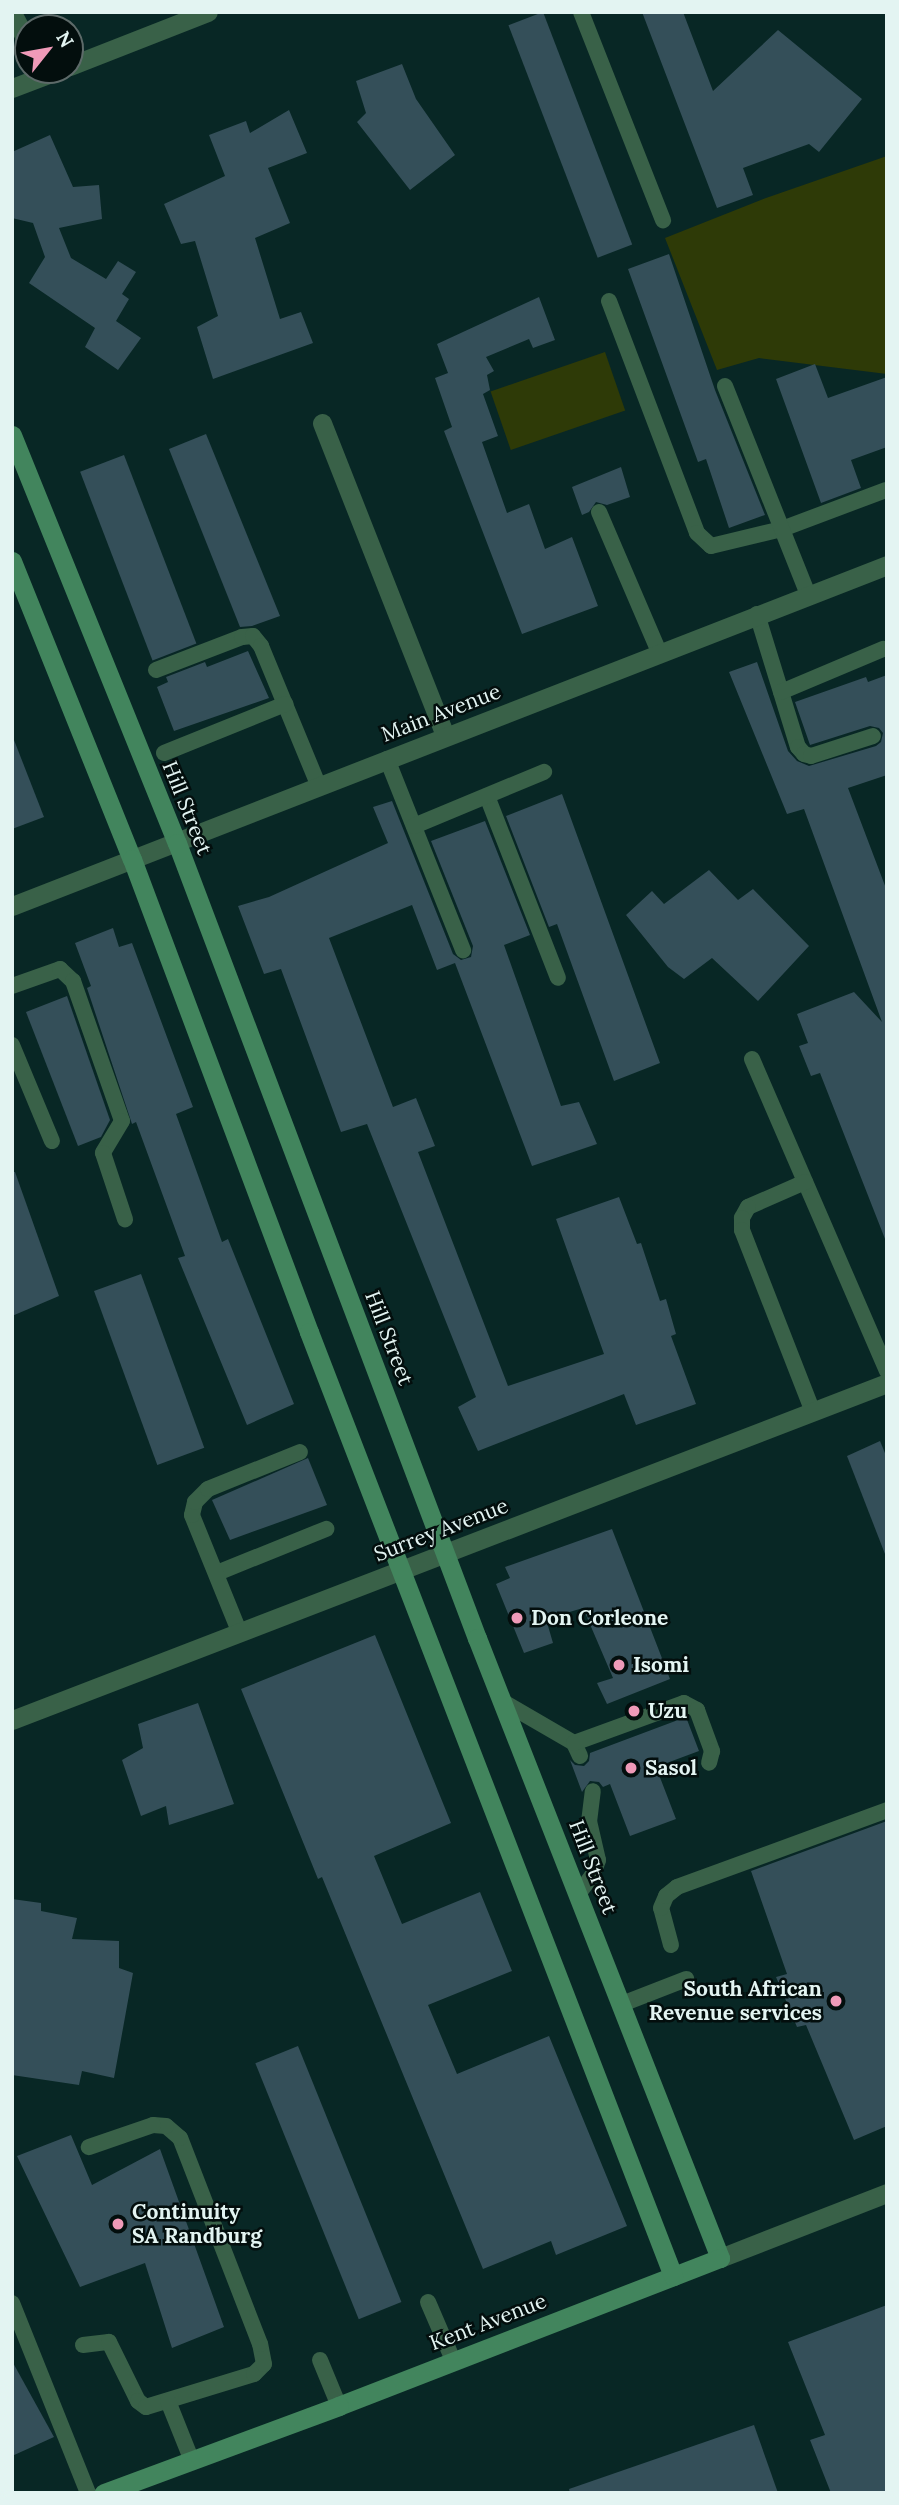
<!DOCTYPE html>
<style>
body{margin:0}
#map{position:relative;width:899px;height:2505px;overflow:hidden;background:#082725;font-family:Lora,serif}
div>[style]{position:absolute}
.green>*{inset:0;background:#2e3a07;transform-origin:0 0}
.building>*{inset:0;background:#344f59;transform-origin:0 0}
.service>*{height:16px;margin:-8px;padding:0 8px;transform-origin:8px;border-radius:8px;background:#396148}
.minor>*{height:19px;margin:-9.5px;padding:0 9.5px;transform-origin:9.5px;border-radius:9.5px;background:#396148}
.tertiary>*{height:19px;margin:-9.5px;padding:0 9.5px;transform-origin:9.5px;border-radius:9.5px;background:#396148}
.secondary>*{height:19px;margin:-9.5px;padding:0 9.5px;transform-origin:9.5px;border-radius:9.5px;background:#42855d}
.dots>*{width:19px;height:19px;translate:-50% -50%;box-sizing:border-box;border:4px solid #030e0d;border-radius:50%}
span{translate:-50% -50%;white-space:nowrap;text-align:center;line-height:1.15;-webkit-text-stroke:5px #030e0d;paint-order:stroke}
.street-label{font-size:21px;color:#e3f4f2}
.poi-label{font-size:21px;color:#e3f4f2;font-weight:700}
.left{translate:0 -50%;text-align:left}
.right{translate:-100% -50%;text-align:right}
.frame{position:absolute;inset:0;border:14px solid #e3f4f2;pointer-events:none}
.north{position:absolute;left:14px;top:14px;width:70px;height:70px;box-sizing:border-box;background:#030e0d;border:2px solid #5d6a69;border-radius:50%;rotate:59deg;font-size:19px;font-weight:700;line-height:28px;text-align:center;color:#e3f4f2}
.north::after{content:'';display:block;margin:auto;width:24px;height:32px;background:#ef9ab8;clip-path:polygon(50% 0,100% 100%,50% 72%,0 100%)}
</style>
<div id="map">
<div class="green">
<i style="clip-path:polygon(887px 156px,887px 374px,759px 358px,717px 370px,665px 238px,766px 198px)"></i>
<i style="left:605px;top:352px;width:62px;height:121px;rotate:71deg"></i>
</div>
<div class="building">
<i style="left:543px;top:12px;width:249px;height:37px;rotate:69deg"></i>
<i style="clip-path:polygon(642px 12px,683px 12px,713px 91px,778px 30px,862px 99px,819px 152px,809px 144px,743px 168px,753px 195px,717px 208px)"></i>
<i style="clip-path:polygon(402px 64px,416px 99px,455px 155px,410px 190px,357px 122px,366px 113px,356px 81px)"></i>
<i style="clip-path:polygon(289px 110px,307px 153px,268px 168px,290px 223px,255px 238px,280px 319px,301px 312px,313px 343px,213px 379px,197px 327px,218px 316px,195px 241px,181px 244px,164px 204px,225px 176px,209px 135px,246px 121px,250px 133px)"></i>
<i style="clip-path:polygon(50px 135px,73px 187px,99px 185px,102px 219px,59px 228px,71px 258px,106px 279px,118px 261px,136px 272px,122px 294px,129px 299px,116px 321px,141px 338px,118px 370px,85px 347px,95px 328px,29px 283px,45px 257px,33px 223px,12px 218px,12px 152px)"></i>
<i style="clip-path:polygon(669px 254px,715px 390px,765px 515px,729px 528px,706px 459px,698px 462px,628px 269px)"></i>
<i style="clip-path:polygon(539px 297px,555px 340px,533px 348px,529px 339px,486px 357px,494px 371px,487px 375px,490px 390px,483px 394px,498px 436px,482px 442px,507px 513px,529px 504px,545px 549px,572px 537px,598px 606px,522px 634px,444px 431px,452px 427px,435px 378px,448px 373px,437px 344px)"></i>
<i style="clip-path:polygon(815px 364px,828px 398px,887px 377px,887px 447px,851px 460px,861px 488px,821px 503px,776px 379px)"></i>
<i style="clip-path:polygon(206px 434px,280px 616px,252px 626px,240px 627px,169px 449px)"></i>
<i style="left:124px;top:455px;width:202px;height:47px;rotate:69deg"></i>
<i style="clip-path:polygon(621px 467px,630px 497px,607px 505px,596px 502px,589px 512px,582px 515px,572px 487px)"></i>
<i style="clip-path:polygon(248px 651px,269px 698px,174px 731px,157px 687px,168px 682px,166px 677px,205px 662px,207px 667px)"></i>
<i style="clip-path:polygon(757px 662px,788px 751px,797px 761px,809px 766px,876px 746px,881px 742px,883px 733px,879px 728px,870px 726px,810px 745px,795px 702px,866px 677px,868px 682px,887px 675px,887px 775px,848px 788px,887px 891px,887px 1244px,820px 1073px,811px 1076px,799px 1046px,808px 1043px,797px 1014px,854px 992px,882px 1022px,804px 809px,787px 814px,729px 672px)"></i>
<i style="clip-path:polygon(14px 740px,44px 817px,12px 829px,12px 741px)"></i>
<i style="clip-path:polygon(562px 794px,660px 1063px,614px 1081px,557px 924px,549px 927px,506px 816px)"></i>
<i style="clip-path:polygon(392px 801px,453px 954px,461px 960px,471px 957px,473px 946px,431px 841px,485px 821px,530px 935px,504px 945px,561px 1106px,579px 1102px,597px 1144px,532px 1166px,455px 963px,437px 970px,412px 905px,329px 938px,393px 1107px,416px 1098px,435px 1146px,418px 1152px,508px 1386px,604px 1354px,556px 1219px,619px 1197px,637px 1244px,641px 1243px,660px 1301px,666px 1299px,676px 1334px,671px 1336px,696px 1404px,636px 1425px,624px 1394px,478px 1451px,458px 1407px,476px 1397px,367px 1124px,341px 1132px,281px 969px,264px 974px,238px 906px,269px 897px,388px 843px,373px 807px)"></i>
<i style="clip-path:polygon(709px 870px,738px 900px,753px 889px,809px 946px,758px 1001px,712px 958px,684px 979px,668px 967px,626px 915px,652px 891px,664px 904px)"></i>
<i style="clip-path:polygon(113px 928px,119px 947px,132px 943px,193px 1107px,176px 1114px,222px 1242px,228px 1239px,294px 1404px,247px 1425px,178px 1258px,185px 1256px,136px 1122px,132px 1124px,87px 988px,91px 986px,75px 943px)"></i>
<i style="clip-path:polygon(67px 996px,110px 1120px,101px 1137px,78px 1146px,26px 1012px)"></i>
<i style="clip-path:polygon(12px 1172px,15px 1172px,59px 1296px,12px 1316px)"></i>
<i style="left:141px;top:1274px;width:185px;height:50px;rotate:70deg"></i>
<i style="clip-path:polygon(880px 1441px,887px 1458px,885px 1554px,847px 1456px)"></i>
<i style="clip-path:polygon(308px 1458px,327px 1505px,230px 1540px,212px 1500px)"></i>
<i style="clip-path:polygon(612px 1529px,670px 1679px,607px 1704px,597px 1683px,613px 1678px,583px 1608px,546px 1619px,553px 1643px,524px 1653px,496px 1584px,510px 1578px,505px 1567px)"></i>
<i style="clip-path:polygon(375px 1635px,451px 1823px,374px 1856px,402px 1924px,480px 1892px,512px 1971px,428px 2005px,457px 2074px,549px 2036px,627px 2226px,556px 2255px,551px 2241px,483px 2269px,322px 1877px,318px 1879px,241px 1689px)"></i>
<i style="clip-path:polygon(198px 1703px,234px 1804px,169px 1825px,166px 1806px,141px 1816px,122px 1760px,143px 1748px,138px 1724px)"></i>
<i style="clip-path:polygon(686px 1717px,699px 1751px,656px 1767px,676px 1819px,630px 1836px,610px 1784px,603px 1787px,599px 1782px,590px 1781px,582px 1792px,570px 1760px,575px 1765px,584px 1766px,589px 1761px,590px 1753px)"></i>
<i style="clip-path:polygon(887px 1821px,887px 2126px,854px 2140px,806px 2025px,797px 2027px,776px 1977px,787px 1974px,751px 1871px)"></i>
<i style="clip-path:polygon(12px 1899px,41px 1903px,41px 1911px,77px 1918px,72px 1939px,119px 1941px,119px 1968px,133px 1973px,114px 2078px,82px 2071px,79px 2085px,12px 2075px)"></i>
<i style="left:298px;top:2046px;width:276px;height:46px;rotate:68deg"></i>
<i style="clip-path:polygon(71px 2135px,92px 2185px,160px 2149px,224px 2327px,172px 2348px,145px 2263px,80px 2287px,17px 2156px)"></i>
<i style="clip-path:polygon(887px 2305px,887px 2493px,831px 2493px,810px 2440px,825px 2435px,788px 2342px)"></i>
<i style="clip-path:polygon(12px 2361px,54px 2437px,12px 2456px)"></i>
<i style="clip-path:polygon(754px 2425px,778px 2493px,570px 2493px,569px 2489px)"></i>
</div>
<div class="service">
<i style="left:581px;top:12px;width:224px;rotate:68.5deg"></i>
<i style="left:609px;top:301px;width:248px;rotate:69.2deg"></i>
<i style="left:697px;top:533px;width:19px;rotate:43deg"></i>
<i style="left:711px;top:546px;width:73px;rotate:-13.5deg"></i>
<i style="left:782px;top:529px;width:111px;rotate:-20.6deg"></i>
<i style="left:725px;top:386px;width:225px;rotate:68.3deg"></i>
<i style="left:599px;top:512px;width:152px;rotate:66.8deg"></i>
<i style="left:757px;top:614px;width:139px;rotate:72.9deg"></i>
<i style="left:798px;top:747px;width:9px;rotate:49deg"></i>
<i style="left:804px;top:754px;width:7px;rotate:16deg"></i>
<i style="left:811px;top:756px;width:65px;rotate:-17.9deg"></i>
<i style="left:156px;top:670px;width:92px;rotate:-21deg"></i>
<i style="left:242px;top:637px;width:11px;rotate:-5deg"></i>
<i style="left:253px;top:636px;width:13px;rotate:51deg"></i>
<i style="left:261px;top:646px;width:152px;rotate:67.6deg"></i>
<i style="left:781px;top:692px;width:111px;rotate:-22.9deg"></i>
<i style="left:164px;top:753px;width:131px;rotate:-22deg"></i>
<i style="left:387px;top:759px;width:206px;rotate:68.3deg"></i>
<i style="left:487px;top:796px;width:195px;rotate:68.7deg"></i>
<i style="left:414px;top:826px;width:141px;rotate:-22.6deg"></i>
<i style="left:12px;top:986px;width:51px;rotate:-19.5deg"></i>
<i style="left:60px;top:969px;width:18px;rotate:43deg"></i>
<i style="left:73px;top:981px;width:148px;rotate:70.7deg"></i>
<i style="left:122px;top:1121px;width:37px;rotate:121deg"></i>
<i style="left:103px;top:1153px;width:70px;rotate:71.6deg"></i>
<i style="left:12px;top:1045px;width:104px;rotate:67.4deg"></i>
<i style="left:752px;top:1059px;width:340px;rotate:66.6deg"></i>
<i style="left:805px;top:1182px;width:62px;rotate:156.3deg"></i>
<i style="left:748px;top:1207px;width:13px;rotate:119deg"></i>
<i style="left:742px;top:1218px;width:12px;rotate:90deg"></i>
<i style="left:742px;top:1230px;width:195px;rotate:68.7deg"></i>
<i style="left:217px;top:1573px;width:118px;rotate:-22deg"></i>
<i style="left:239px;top:1631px;width:125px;rotate:-112.1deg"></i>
<i style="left:192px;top:1515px;width:13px;rotate:-77deg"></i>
<i style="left:195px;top:1502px;width:18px;rotate:-45deg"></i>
<i style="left:208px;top:1489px;width:99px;rotate:-21.9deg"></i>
<i style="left:505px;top:1703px;width:80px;rotate:30.1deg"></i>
<i style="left:580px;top:1756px;width:14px;rotate:-115deg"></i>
<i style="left:574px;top:1743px;width:117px;rotate:-20deg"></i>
<i style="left:684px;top:1703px;width:15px;rotate:28deg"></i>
<i style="left:697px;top:1710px;width:44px;rotate:69.9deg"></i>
<i style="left:712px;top:1751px;width:12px;rotate:104deg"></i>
<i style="left:579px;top:1893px;width:21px;rotate:-53deg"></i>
<i style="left:592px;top:1876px;width:17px;rotate:-69deg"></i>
<i style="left:598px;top:1860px;width:39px;rotate:-103deg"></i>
<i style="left:589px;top:1822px;width:31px;rotate:-83deg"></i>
<i style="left:671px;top:1945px;width:38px;rotate:-105deg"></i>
<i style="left:661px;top:1908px;width:13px;rotate:-67deg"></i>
<i style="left:666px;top:1896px;width:14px;rotate:-39deg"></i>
<i style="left:677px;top:1887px;width:224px;rotate:-20.1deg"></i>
<i style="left:622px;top:2004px;width:69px;rotate:-21.3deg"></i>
<i style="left:428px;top:2302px;width:63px;rotate:66.7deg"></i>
<i style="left:12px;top:2303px;width:205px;rotate:68.2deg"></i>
<i style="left:83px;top:2345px;width:26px;rotate:-7deg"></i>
<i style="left:109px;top:2342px;width:66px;rotate:63.8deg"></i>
<i style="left:138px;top:2401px;width:10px;rotate:37deg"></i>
<i style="left:146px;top:2407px;width:113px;rotate:-17deg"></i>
<i style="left:254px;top:2374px;width:14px;rotate:-45deg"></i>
<i style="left:264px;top:2364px;width:20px;rotate:-101deg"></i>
<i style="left:260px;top:2344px;width:221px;rotate:-111.2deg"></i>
<i style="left:180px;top:2138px;width:18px;rotate:-139deg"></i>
<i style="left:166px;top:2126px;width:13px;rotate:-176deg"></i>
<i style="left:153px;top:2125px;width:68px;rotate:161deg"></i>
<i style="left:320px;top:2360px;width:50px;rotate:67.6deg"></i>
<i style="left:168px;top:2401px;width:65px;rotate:68.2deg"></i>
</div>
<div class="minor">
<i style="left:12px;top:13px;width:34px;rotate:62deg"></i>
<i style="left:70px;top:66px;width:148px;rotate:-21.4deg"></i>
<i style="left:12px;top:88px;width:50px;rotate:-21deg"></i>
<i style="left:322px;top:423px;width:336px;rotate:68.5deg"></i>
<i style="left:12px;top:1720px;width:938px;rotate:-21.06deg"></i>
<i style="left:720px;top:2258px;width:179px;rotate:-21.3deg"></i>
</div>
<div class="tertiary">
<i style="left:12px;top:906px;width:939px;rotate:-21.29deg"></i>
</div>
<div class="secondary">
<i style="left:12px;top:435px;width:440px;rotate:68deg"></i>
<i style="left:177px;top:843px;width:850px;rotate:69.33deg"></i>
<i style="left:477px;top:1638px;width:666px;rotate:68.6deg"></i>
<i style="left:720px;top:2258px;width:409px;rotate:158.8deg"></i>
<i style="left:339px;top:2406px;width:251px;rotate:159.7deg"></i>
<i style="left:12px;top:561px;width:321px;rotate:68.1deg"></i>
<i style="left:132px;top:859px;width:505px;rotate:69.48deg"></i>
<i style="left:309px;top:1332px;width:1012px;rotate:68.91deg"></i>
</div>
<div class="dots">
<i style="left:517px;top:1618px;background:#ef9ab8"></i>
<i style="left:619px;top:1665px;background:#ef9ab8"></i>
<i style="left:634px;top:1711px;background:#ef9ab8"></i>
<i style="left:631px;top:1768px;background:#ef9ab8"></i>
<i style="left:836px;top:2001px;background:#ef9ab8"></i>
<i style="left:118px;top:2224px;background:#ef9ab8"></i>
</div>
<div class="street-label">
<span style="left:441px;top:713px;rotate:-21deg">Main Avenue</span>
<span style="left:187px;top:808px;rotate:68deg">Hill Street</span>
<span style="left:389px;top:1338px;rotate:69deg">Hill Street</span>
<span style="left:441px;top:1530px;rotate:-21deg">Surrey Avenue</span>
<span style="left:593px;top:1867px;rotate:69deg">Hill Street</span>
<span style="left:488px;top:2322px;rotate:-21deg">Kent Avenue</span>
</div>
<div class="poi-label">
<span class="left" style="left:531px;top:1618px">Don Corleone</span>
<span class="left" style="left:633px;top:1665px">Isomi</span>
<span class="left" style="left:648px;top:1711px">Uzu</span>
<span class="left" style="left:645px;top:1768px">Sasol</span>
<span class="right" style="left:822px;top:2001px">South African<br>Revenue services</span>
<span class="left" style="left:132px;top:2224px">Continuity<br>SA Randburg</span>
</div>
<div class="frame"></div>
<div class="north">N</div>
</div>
